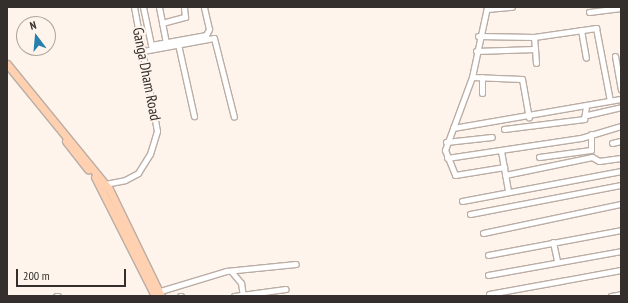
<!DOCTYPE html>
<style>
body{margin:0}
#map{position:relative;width:628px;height:303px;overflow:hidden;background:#fef4ec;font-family:"PT Sans Narrow",sans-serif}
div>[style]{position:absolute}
.roads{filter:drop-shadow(1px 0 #baada5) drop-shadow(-1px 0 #baada5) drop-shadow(0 1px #baada5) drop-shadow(0 -1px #baada5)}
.minor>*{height:5px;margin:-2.5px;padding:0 2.5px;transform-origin:2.5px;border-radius:2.5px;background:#fff}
.major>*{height:7px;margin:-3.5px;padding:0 3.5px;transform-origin:3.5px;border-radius:3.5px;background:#ffd1b0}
span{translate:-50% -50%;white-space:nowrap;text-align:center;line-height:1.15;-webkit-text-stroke:4px #fef4ec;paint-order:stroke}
.street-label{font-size:15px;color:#342f2c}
.frame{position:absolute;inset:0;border:8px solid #342f2c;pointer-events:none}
.north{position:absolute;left:16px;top:16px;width:40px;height:40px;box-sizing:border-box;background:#fef4ec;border:1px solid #ada59f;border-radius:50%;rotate:344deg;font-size:11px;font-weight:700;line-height:16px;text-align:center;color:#342f2c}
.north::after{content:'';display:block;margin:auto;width:14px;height:18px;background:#277fad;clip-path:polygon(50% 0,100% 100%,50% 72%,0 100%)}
.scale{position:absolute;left:16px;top:269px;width:110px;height:18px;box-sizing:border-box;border:2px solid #342f2c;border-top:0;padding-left:5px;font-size:12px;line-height:14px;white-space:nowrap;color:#342f2c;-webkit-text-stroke:3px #fef4ec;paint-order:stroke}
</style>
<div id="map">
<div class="roads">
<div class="minor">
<i style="left:143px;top:7px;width:39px;rotate:78deg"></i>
<i style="left:151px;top:45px;width:56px;rotate:-10.3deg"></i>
<i style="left:206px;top:35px;width:7px;rotate:-63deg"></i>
<i style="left:209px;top:29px;width:23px;rotate:-103deg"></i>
<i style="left:159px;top:7px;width:36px;rotate:79deg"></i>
<i style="left:487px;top:7px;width:72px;rotate:102.1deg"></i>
<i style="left:472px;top:77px;width:78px;rotate:110.3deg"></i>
<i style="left:445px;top:150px;width:27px;rotate:68deg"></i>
<i style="left:455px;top:175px;width:50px;rotate:-9.3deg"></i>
<i style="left:487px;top:9px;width:25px;rotate:-5deg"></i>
<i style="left:589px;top:12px;width:32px;rotate:-7deg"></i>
<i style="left:162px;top:23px;width:24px;rotate:-15deg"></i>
<i style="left:185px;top:17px;width:10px;rotate:-96deg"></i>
<i style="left:581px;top:30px;width:28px;rotate:80deg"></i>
<i style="left:478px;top:36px;width:56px;rotate:1deg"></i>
<i style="left:534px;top:37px;width:63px;rotate:-8.3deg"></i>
<i style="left:596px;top:28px;width:74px;rotate:79.1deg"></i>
<i style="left:178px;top:44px;width:74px;rotate:77.5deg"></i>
<i style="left:535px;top:49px;width:14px;rotate:86deg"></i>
<i style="left:143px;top:51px;width:72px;rotate:-10.4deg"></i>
<i style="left:214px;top:38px;width:81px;rotate:75.8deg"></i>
<i style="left:476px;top:51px;width:59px;rotate:-1.9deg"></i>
<i style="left:535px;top:49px;width:12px;rotate:-95deg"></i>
<i style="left:615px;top:56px;width:34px;rotate:80deg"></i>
<i style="left:472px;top:77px;width:50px;rotate:2.3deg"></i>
<i style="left:522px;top:79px;width:39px;rotate:80deg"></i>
<i style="left:482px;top:93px;width:16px;rotate:-90deg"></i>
<i style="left:587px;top:115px;width:35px;rotate:-13deg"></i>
<i style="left:453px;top:128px;width:170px;rotate:-9.8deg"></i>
<i style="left:504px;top:129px;width:81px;rotate:-7.1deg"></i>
<i style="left:584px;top:119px;width:13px;rotate:-81deg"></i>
<i style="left:446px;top:142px;width:46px;rotate:-6.2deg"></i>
<i style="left:612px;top:143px;width:9px;rotate:-13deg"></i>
<i style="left:501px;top:151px;width:40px;rotate:80deg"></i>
<i style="left:539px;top:157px;width:52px;rotate:-7.7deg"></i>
<i style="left:591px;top:150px;width:16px;rotate:-90deg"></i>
<i style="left:447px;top:158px;width:135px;rotate:-8.5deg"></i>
<i style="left:581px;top:138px;width:42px;rotate:-16.7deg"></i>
<i style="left:505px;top:175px;width:89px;rotate:-11.7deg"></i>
<i style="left:592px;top:157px;width:8px;rotate:30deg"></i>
<i style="left:599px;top:161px;width:22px;rotate:-8deg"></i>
<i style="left:105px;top:184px;width:20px;rotate:-11deg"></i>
<i style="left:125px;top:180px;width:15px;rotate:-28deg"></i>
<i style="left:138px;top:173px;width:22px;rotate:-58deg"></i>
<i style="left:150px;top:154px;width:24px;rotate:-73deg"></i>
<i style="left:157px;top:131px;width:126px;rotate:-100.5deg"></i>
<i style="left:462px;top:201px;width:162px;rotate:-10.7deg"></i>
<i style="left:470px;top:214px;width:154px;rotate:-10.9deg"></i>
<i style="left:483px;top:233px;width:141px;rotate:-11.9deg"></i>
<i style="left:553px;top:242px;width:19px;rotate:78deg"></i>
<i style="left:488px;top:255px;width:135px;rotate:-10.6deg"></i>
<i style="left:231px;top:271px;width:16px;rotate:50deg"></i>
<i style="left:241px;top:283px;width:12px;rotate:81deg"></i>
<i style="left:488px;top:275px;width:135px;rotate:-10.2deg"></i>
<i style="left:157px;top:292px;width:72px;rotate:-16.9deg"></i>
<i style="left:226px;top:271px;width:70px;rotate:-5.7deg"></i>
<i style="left:489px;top:294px;width:134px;rotate:-10.3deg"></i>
<i style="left:56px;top:296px;width:2px"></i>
<i style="left:180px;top:296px;width:1px"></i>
<i style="left:234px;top:296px;width:52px;rotate:-7.7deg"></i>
<i style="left:611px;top:296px;width:10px;rotate:-11deg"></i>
</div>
<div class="major">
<i style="left:7px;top:64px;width:161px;rotate:50.8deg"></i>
<i style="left:109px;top:189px;width:119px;rotate:64.1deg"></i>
<i style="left:66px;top:141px;width:36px;rotate:52deg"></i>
<i style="left:95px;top:177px;width:133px;rotate:63.2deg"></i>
</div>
</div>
<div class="street-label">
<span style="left:147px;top:74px;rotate:79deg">Ganga Dham Road</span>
</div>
<div class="frame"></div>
<div class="north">N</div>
<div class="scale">200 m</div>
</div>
